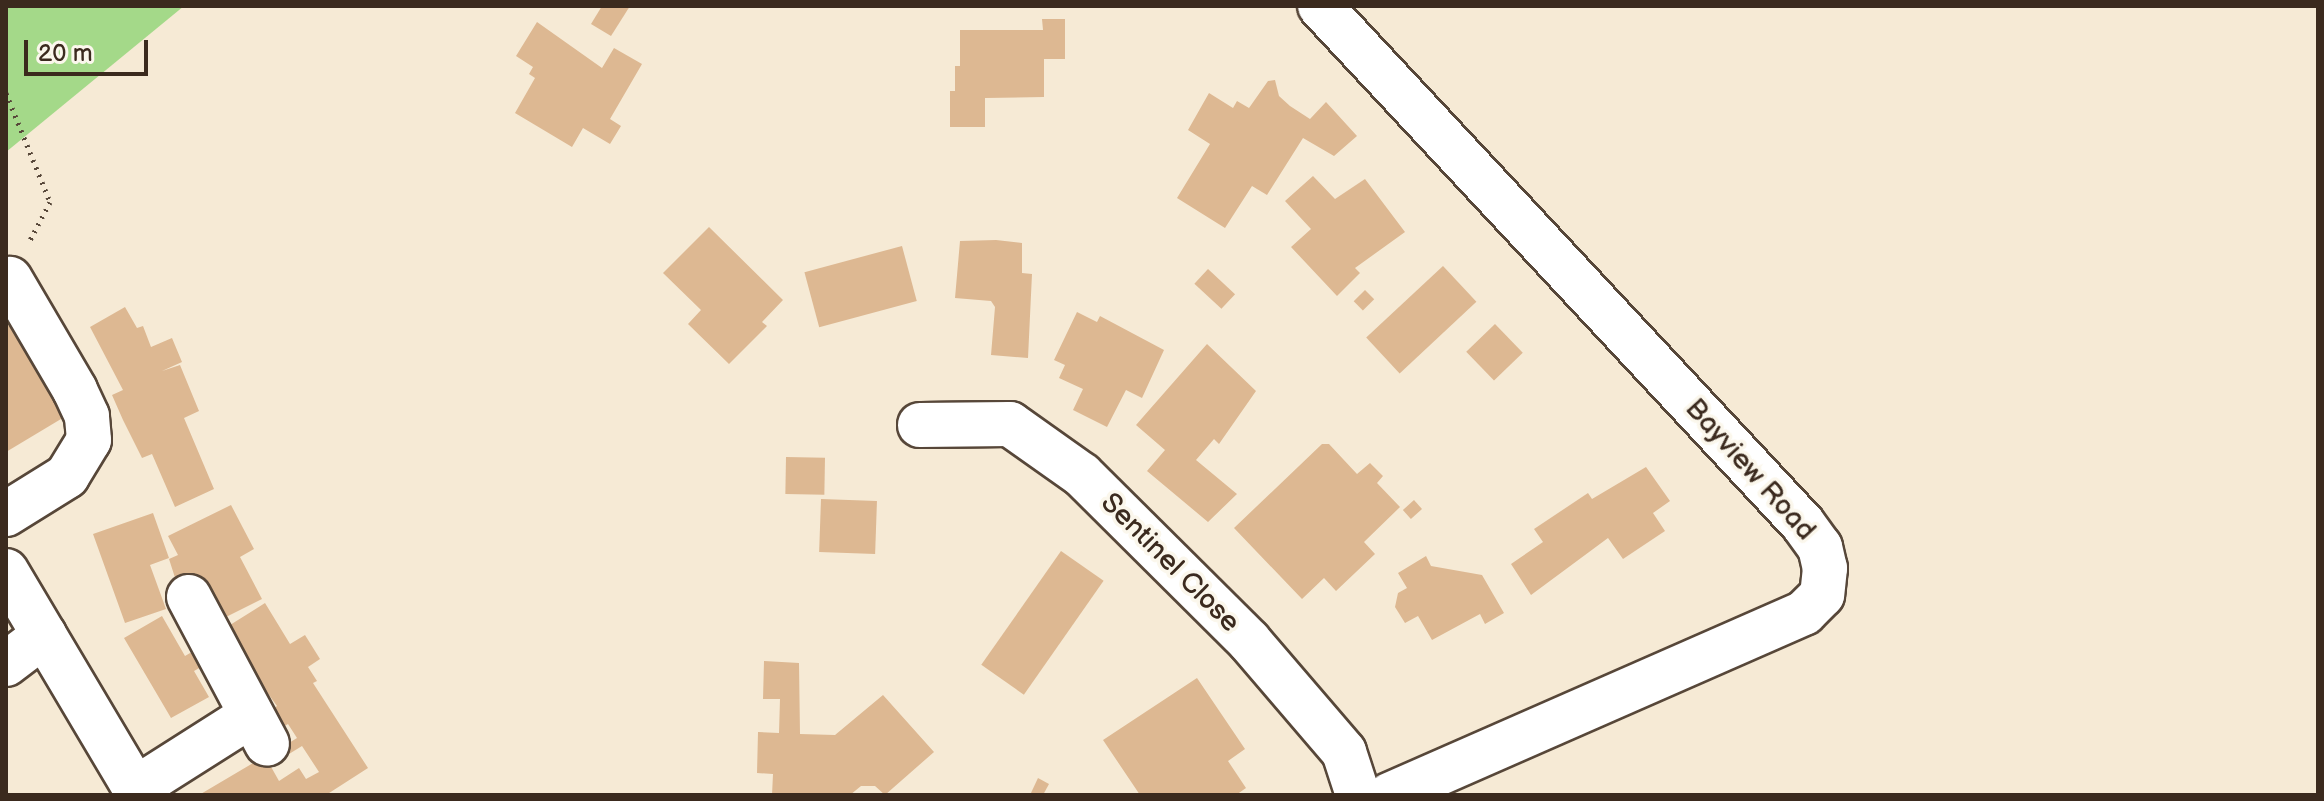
<!DOCTYPE html>
<style>
body{margin:0}
#map{position:relative;width:2324px;height:801px;overflow:hidden;background:#f6ead5;font-family:"Balsamiq Sans",sans-serif}
div>[style]{position:absolute}
.green>*{inset:0;background:#a4d989}
.building>*{inset:0;background:#ddb892;transform-origin:0 0}
.path>*{height:5px;margin-top:-2.5px;transform-origin:0;background:repeating-linear-gradient(90deg,#574739 0 2px,transparent 0 8px)}
.roads{filter:drop-shadow(2px 0 #574739) drop-shadow(-2px 0 #574739) drop-shadow(0 2px #574739) drop-shadow(0 -2px #574739)}
.minor>*{height:44px;margin:-22px;padding:0 22px;transform-origin:22px;border-radius:22px;background:#fff}
span{translate:-50% -50%;white-space:nowrap;text-align:center;line-height:1.15;-webkit-text-stroke:7px #fbf7ec;paint-order:stroke}
.street-label{font-size:28px;color:#3b2a1e}
.frame{position:absolute;inset:0;border:8px solid #3b2a1e;pointer-events:none}
.scale{position:absolute;left:24px;top:40px;width:124px;height:36px;box-sizing:border-box;border:4px solid #3b2a1e;border-top:0;padding-left:10px;font-size:24px;line-height:28px;white-space:nowrap;color:#3b2a1e;-webkit-text-stroke:6px #fbf7ec;paint-order:stroke}
</style>
<div id="map">
<div class="green">
<i style="clip-path:polygon(6px 6px,184px 6px,6px 152px)"></i>
</div>
<div class="building">
<i style="clip-path:polygon(602px 6px,630px 6px,611px 36px,591px 24px)"></i>
<i style="clip-path:polygon(1042px 19px,1065px 19px,1065px 59px,1044px 59px,1044px 97px,985px 98px,985px 127px,950px 127px,950px 91px,955px 91px,955px 66px,960px 66px,960px 30px,1043px 30px)"></i>
<i style="clip-path:polygon(537px 22px,602px 68px,614px 48px,642px 64px,610px 119px,621px 126px,610px 144px,583px 128px,572px 147px,515px 113px,535px 78px,529px 74px,533px 67px,516px 56px)"></i>
<i style="clip-path:polygon(1275px 80px,1279px 96px,1290px 106px,1310px 119px,1326px 102px,1357px 136px,1334px 156px,1303px 138px,1267px 195px,1252px 186px,1225px 228px,1177px 198px,1210px 144px,1188px 130px,1209px 93px,1233px 108px,1237px 101px,1249px 108px,1268px 81px)"></i>
<i style="clip-path:polygon(1313px 176px,1335px 199px,1365px 179px,1405px 232px,1355px 268px,1360px 273px,1337px 296px,1291px 247px,1311px 229px,1285px 201px)"></i>
<i style="clip-path:polygon(709px 227px,783px 300px,762px 322px,767px 326px,729px 364px,688px 324px,701px 310px,663px 273px)"></i>
<i style="clip-path:polygon(996px 240px,1022px 243px,1022px 273px,1032px 274px,1028px 358px,991px 355px,995px 307px,991px 301px,955px 298px,960px 241px)"></i>
<i style="left:902px;top:246px;width:57px;height:101px;rotate:75deg"></i>
<i style="left:1443px;top:266px;width:49px;height:105px;rotate:47deg"></i>
<i style="left:1208px;top:269px;width:37px;height:20px;rotate:43deg"></i>
<i style="left:1365px;top:290px;width:13px;height:16px;rotate:45deg"></i>
<i style="clip-path:polygon(125px 307px,137px 328px,143px 326px,151px 347px,172px 338px,182px 362px,162px 371px,180px 365px,199px 411px,184px 418px,214px 489px,175px 507px,152px 454px,142px 458px,123px 420px,112px 395px,123px 390px,90px 327px)"></i>
<i style="clip-path:polygon(1077px 312px,1097px 322px,1100px 316px,1164px 350px,1142px 398px,1126px 390px,1107px 427px,1073px 410px,1083px 389px,1059px 378px,1065px 365px,1054px 360px)"></i>
<i style="clip-path:polygon(13px 323px,66px 416px,6px 452px,6px 327px)"></i>
<i style="left:1495px;top:324px;width:40px;height:40px;rotate:46deg"></i>
<i style="clip-path:polygon(1207px 344px,1256px 391px,1219px 444px,1214px 439px,1196px 460px,1237px 494px,1208px 522px,1147px 471px,1165px 450px,1136px 425px)"></i>
<i style="clip-path:polygon(1322px 444px,1329px 444px,1357px 474px,1370px 463px,1383px 476px,1377px 483px,1400px 507px,1364px 542px,1375px 554px,1336px 591px,1324px 578px,1302px 599px,1234px 528px)"></i>
<i style="left:786px;top:457px;width:39px;height:37px;rotate:1deg"></i>
<i style="clip-path:polygon(1646px 467px,1670px 501px,1653px 513px,1665px 531px,1623px 559px,1608px 538px,1531px 595px,1511px 564px,1543px 542px,1534px 529px,1588px 493px,1592px 499px)"></i>
<i style="left:821px;top:499px;width:56px;height:53px;rotate:2deg"></i>
<i style="left:1414px;top:500px;width:12px;height:15px;rotate:48deg"></i>
<i style="clip-path:polygon(231px 505px,254px 549px,240px 557px,262px 599px,222px 619px,200px 576px,178px 587px,169px 559px,178px 555px,168px 536px)"></i>
<i style="clip-path:polygon(153px 513px,169px 558px,150px 565px,166px 609px,125px 623px,93px 534px)"></i>
<i style="left:1061px;top:551px;width:52px;height:139px;rotate:35deg"></i>
<i style="clip-path:polygon(1426px 556px,1431px 566px,1482px 575px,1504px 613px,1485px 624px,1480px 614px,1432px 640px,1418px 616px,1405px 623px,1395px 607px,1398px 593px,1407px 588px,1398px 573px)"></i>
<i style="clip-path:polygon(265px 603px,290px 644px,305px 635px,320px 659px,308px 667px,317px 681px,313px 683px,368px 768px,326px 795px,199px 795px,265px 756px,279px 781px,299px 768px,306px 779px,319px 772px,302px 746px,289px 754px,284px 746px,297px 738px,288px 724px,279px 729px,269px 712px,277px 706px,222px 630px)"></i>
<i style="clip-path:polygon(162px 616px,185px 656px,202px 646px,210px 662px,194px 671px,209px 697px,171px 718px,124px 638px)"></i>
<i style="clip-path:polygon(764px 661px,799px 663px,800px 734px,835px 735px,883px 695px,934px 752px,885px 795px,875px 786px,861px 786px,850px 795px,772px 795px,773px 774px,757px 773px,758px 732px,779px 733px,780px 699px,763px 699px)"></i>
<i style="clip-path:polygon(1197px 678px,1245px 749px,1228px 761px,1246px 788px,1236px 795px,1140px 795px,1103px 740px)"></i>
<i style="clip-path:polygon(1038px 778px,1049px 784px,1043px 795px,1030px 795px)"></i>
</div>
<div class="path">
<i style="left:6px;top:93px;width:118px;rotate:68deg"></i>
<i style="left:50px;top:202px;width:45px;rotate:117.7deg"></i>
</div>
<div class="roads">
<div class="minor">
<i style="left:1320px;top:6px;width:708px;rotate:47deg"></i>
<i style="left:1803px;top:524px;width:29px;rotate:54deg"></i>
<i style="left:1820px;top:547px;width:22px;rotate:77deg"></i>
<i style="left:1825px;top:568px;width:27px;rotate:96deg"></i>
<i style="left:1822px;top:595px;width:25px;rotate:135deg"></i>
<i style="left:1804px;top:613px;width:453px;rotate:156.3deg"></i>
<i style="left:920px;top:425px;width:90px;rotate:-0.6deg"></i>
<i style="left:1010px;top:424px;width:88px;rotate:35.3deg"></i>
<i style="left:1082px;top:475px;width:235px;rotate:44.8deg"></i>
<i style="left:1249px;top:641px;width:146px;rotate:49.4deg"></i>
<i style="left:1344px;top:752px;width:45px;rotate:72deg"></i>
<i style="left:6px;top:514px;width:72px;rotate:-31.9deg"></i>
<i style="left:67px;top:476px;width:42px;rotate:-58.6deg"></i>
<i style="left:89px;top:440px;width:24px;rotate:-95deg"></i>
<i style="left:87px;top:416px;width:29px;rotate:-115deg"></i>
<i style="left:75px;top:390px;width:129px;rotate:-120.4deg"></i>
<i style="left:6px;top:571px;width:261px;rotate:59.3deg"></i>
<i style="left:189px;top:597px;width:166px;rotate:62deg"></i>
<i style="left:6px;top:664px;width:48px;rotate:-37.3deg"></i>
<i style="left:135px;top:789px;width:136px;rotate:-32.4deg"></i>
</div>
</div>
<div class="street-label">
<span style="left:1750px;top:470px;rotate:48deg">Bayview Road</span>
<span style="left:1170px;top:563px;rotate:45deg">Sentinel Close</span>
</div>
<div class="frame"></div>
<div class="scale">20 m</div>
</div>
